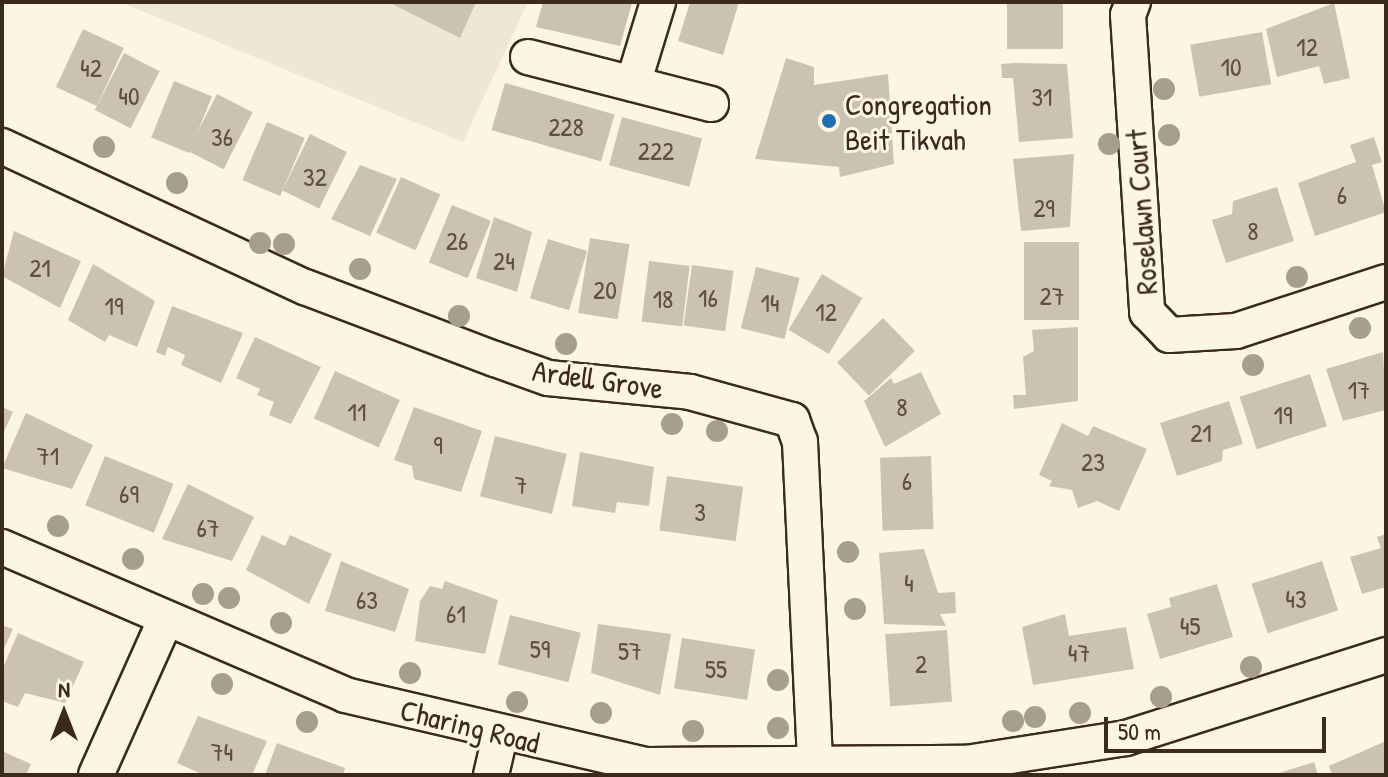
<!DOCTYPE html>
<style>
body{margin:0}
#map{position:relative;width:1388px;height:777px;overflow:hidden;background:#fcf5e5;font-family:"Patrick Hand",sans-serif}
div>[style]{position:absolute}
.built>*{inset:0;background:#eee6d6}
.building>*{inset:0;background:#ccc2b3;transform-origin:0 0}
.roads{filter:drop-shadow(2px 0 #3b2a1e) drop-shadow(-2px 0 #3b2a1e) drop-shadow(0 2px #3b2a1e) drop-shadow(0 -2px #3b2a1e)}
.minor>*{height:34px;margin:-17px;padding:0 17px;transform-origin:17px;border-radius:17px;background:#fcf5e5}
.trees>*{width:22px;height:22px;margin:-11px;border-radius:50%;background:#a89e8f}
.dots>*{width:22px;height:22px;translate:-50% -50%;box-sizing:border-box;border:4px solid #fcf5e5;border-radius:50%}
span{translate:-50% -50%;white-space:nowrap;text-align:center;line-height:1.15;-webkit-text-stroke:6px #fcf5e5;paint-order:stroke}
.number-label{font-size:26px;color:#5f5043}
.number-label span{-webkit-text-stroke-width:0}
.poi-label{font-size:30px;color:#3b2a1e}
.left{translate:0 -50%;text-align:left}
.street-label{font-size:30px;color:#3b2a1e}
.frame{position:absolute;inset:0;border:4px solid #3b2a1e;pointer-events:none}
.north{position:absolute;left:24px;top:673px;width:80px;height:80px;-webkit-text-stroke:6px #fcf5e5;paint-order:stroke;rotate:0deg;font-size:22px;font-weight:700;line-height:32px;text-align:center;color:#3b2a1e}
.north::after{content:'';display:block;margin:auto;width:28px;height:36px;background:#3b2a1e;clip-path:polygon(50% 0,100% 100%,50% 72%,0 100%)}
.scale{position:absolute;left:1104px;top:717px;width:222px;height:36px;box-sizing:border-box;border:4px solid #3b2a1e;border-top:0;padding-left:10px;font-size:24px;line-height:28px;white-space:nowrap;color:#3b2a1e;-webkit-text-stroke:6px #fcf5e5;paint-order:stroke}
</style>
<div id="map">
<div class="built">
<i style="clip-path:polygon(120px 2px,528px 2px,463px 142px)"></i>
</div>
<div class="building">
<i style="clip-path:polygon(388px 2px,476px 2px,460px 38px)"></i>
<i style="clip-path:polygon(543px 2px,628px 2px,632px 3px,620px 46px,536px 27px)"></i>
<i style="clip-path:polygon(690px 2px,739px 2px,723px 55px,678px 41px)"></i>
<i style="left:1007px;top:2px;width:56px;height:47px"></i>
<i style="clip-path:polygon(1334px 3px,1350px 78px,1324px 84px,1319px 66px,1277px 77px,1266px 29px)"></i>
<i style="left:83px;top:29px;width:45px;height:64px;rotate:25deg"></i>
<i style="left:1262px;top:32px;width:53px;height:73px;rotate:80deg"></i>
<i style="left:124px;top:53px;width:40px;height:64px;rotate:27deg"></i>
<i style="clip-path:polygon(786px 58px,814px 67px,814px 85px,888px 74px,894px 164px,840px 177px,839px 167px,755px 159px)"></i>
<i style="clip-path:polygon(1013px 63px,1067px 64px,1073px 138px,1019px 142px,1013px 78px,1002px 78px,1001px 64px)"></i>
<i style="left:174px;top:81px;width:41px;height:61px;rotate:22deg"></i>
<i style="left:505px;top:83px;width:114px;height:49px;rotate:16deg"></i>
<i style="left:217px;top:94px;width:40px;height:64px;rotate:27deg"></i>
<i style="left:622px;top:117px;width:83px;height:50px;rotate:15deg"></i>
<i style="left:267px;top:122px;width:41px;height:63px;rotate:23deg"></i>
<i style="left:310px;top:134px;width:41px;height:63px;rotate:26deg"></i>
<i style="clip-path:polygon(1374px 137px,1382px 162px,1372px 165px,1386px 212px,1315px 236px,1298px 183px,1356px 162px,1350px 145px)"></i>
<i style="clip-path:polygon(1074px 154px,1070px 227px,1021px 231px,1013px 159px)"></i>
<i style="clip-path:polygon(360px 165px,397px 179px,370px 236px,331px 219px)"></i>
<i style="left:401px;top:177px;width:43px;height:61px;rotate:24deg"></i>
<i style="clip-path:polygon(1277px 187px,1294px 241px,1226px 263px,1212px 220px,1232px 214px,1233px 201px)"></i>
<i style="left:452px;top:205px;width:42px;height:62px;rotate:22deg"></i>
<i style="clip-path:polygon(494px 217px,532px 232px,517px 292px,476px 278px)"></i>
<i style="clip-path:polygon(14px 231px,81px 261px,60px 308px,2px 276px)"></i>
<i style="left:590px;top:238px;width:40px;height:76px;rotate:9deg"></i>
<i style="left:548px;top:239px;width:41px;height:62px;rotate:17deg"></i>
<i style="left:1079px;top:242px;width:78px;height:55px;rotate:90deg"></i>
<i style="left:649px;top:261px;width:41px;height:61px;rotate:7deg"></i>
<i style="clip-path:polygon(93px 264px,155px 301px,137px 347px,109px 335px,105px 342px,68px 320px)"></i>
<i style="left:692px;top:265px;width:42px;height:61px;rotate:8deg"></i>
<i style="left:756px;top:267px;width:45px;height:63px;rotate:14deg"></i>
<i style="left:822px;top:274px;width:47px;height:65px;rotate:31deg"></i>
<i style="clip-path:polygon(172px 306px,243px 333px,221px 383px,181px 365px,185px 355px,168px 347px,165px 356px,156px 352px)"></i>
<i style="left:883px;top:318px;width:46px;height:64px;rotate:46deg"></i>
<i style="clip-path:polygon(1078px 327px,1078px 401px,1014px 409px,1013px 395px,1026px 395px,1023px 357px,1034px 351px,1032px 330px)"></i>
<i style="clip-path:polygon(255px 337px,321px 367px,291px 424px,269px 415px,274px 402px,257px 395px,260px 389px,236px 378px)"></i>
<i style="clip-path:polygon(1383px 352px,1386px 410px,1343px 421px,1326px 369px)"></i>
<i style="left:335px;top:371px;width:71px;height:52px;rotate:24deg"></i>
<i style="clip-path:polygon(921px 372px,941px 414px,885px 447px,864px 401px,891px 378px,894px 384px)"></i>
<i style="left:1310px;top:374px;width:55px;height:74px;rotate:72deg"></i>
<i style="clip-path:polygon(1229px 401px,1243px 444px,1223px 450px,1222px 461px,1177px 476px,1160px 423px)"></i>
<i style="clip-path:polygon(2px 407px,13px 412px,2px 436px)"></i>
<i style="clip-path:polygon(414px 407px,482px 431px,461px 492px,414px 479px,412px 466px,394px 460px)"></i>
<i style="clip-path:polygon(26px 413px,93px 445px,72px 489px,2px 468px)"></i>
<i style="clip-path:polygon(1062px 423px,1088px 436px,1093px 426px,1147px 449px,1119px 511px,1097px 501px,1078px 508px,1072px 490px,1049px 486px,1052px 481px,1039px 475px)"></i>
<i style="left:495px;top:436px;width:74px;height:62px;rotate:14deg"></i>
<i style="clip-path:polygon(580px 452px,654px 467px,649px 506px,617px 502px,615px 513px,572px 506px)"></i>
<i style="left:105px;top:456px;width:74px;height:53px;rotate:22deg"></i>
<i style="left:931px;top:456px;width:73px;height:51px;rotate:88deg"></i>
<i style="left:667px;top:476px;width:77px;height:55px;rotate:8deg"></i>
<i style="clip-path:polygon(188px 484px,254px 517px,232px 561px,162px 539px)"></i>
<i style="clip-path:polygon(1386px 534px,1386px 587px,1362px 594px,1350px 557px,1381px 548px,1377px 537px)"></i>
<i style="clip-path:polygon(262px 535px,285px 546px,290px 535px,332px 554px,309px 604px,246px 570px)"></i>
<i style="clip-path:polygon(924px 549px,938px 593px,955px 592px,956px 613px,940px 614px,946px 626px,884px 624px,879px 553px)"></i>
<i style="clip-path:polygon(341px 561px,409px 589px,395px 632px,325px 611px)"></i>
<i style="left:1322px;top:561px;width:52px;height:74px;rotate:72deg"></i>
<i style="clip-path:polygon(445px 581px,498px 600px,485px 654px,415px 641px,420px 601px,430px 586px,442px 589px)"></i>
<i style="clip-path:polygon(1217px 584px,1233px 637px,1160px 659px,1147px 614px,1171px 607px,1169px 598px)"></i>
<i style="clip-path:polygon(1065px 614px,1069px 636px,1126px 627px,1134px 669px,1033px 685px,1022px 627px)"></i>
<i style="left:510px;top:615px;width:73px;height:51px;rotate:14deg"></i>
<i style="clip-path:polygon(598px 624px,671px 634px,660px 695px,591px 673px)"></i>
<i style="clip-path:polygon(2px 625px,13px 629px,2px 653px)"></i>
<i style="left:947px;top:630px;width:72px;height:62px;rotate:86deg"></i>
<i style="clip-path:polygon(18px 633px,84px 662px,65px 703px,25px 693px,18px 707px,2px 701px,2px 670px)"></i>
<i style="left:682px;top:638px;width:74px;height:51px;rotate:9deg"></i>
<i style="clip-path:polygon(198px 716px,267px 741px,252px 775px,204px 775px,177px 763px)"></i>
<i style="clip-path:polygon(1386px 741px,1386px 775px,1332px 775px,1329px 766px)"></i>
<i style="clip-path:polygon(277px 743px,345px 768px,343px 775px,265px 775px)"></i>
<i style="clip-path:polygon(2px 751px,31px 764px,26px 775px,2px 775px)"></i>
<i style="clip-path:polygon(1314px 762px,1318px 775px,1276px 775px,1276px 774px)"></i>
</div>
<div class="roads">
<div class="minor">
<i style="left:1133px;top:2px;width:14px;rotate:111deg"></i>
<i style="left:1128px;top:15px;width:298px;rotate:86.3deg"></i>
<i style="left:1147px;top:312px;width:32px;rotate:46deg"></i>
<i style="left:1169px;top:335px;width:67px;rotate:-3.4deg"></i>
<i style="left:1236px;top:331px;width:158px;rotate:-18.1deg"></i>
<i style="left:528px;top:57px;width:189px;rotate:14.4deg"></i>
<i style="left:633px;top:84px;width:86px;rotate:-73deg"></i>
<i style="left:2px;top:146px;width:334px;rotate:25deg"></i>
<i style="left:305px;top:287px;width:203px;rotate:20.8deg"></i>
<i style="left:495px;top:359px;width:56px;rotate:19.7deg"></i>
<i style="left:548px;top:378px;width:143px;rotate:5.6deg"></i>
<i style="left:690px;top:392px;width:106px;rotate:15.4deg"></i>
<i style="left:792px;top:420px;width:23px;rotate:70deg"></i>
<i style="left:800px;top:442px;width:324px;rotate:87.3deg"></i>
<i style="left:2px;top:547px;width:374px;rotate:23.3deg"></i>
<i style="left:345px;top:695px;width:310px;rotate:13.1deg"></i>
<i style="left:647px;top:765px;width:319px;rotate:-0.4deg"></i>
<i style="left:966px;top:763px;width:162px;rotate:-8.9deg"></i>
<i style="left:1126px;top:738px;width:273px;rotate:-17.7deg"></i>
<i style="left:96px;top:775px;width:167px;rotate:-65.9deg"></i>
<i style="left:491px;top:775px;width:40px;rotate:-77deg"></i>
</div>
</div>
<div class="trees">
<i style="left:1164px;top:89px"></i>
<i style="left:1169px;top:135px"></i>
<i style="left:1109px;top:144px"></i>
<i style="left:104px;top:147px"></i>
<i style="left:177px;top:183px"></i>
<i style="left:260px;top:243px"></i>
<i style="left:284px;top:244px"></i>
<i style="left:360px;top:269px"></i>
<i style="left:1297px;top:277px"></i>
<i style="left:459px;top:316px"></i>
<i style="left:1360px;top:328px"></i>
<i style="left:566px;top:344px"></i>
<i style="left:1253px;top:365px"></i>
<i style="left:672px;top:424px"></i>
<i style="left:717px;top:431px"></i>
<i style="left:58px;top:526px"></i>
<i style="left:848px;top:552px"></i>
<i style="left:133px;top:559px"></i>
<i style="left:203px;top:594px"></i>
<i style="left:229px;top:598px"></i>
<i style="left:855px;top:609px"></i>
<i style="left:281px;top:623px"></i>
<i style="left:1251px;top:667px"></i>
<i style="left:410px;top:673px"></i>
<i style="left:778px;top:680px"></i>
<i style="left:222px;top:684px"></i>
<i style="left:1161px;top:697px"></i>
<i style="left:517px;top:702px"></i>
<i style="left:601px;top:713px"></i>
<i style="left:1080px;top:713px"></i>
<i style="left:1035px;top:717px"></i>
<i style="left:1013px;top:721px"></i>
<i style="left:307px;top:722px"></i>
<i style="left:778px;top:728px"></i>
<i style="left:693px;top:731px"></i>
</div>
<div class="dots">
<i style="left:829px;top:121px;background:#1f6fb2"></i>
</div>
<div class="number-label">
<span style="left:1307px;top:47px">12</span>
<span style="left:1231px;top:67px">10</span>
<span style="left:91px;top:68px">42</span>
<span style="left:129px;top:96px">40</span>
<span style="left:1042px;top:97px">31</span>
<span style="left:566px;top:127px">228</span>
<span style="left:222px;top:137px">36</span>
<span style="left:656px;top:151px">222</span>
<span style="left:315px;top:177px">32</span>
<span style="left:1342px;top:195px">6</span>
<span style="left:1044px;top:208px">29</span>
<span style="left:1253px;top:231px">8</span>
<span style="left:457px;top:241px">26</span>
<span style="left:504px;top:261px">24</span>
<span style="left:40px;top:268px">21</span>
<span style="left:605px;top:290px">20</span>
<span style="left:1052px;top:296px">27</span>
<span style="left:708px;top:298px">16</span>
<span style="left:663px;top:299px">18</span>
<span style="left:770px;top:303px">14</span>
<span style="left:114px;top:306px">19</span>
<span style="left:826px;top:312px">12</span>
<span style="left:1359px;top:390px">17</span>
<span style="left:902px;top:407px">8</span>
<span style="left:357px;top:412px">11</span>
<span style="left:1283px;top:415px">19</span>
<span style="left:1201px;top:433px">21</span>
<span style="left:438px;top:445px">9</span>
<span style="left:48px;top:456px">71</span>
<span style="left:1093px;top:462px">23</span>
<span style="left:907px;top:481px">6</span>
<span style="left:521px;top:485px">7</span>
<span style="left:129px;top:494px">69</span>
<span style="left:700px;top:512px">3</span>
<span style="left:208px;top:528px">67</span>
<span style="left:909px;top:583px">4</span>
<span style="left:1296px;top:599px">43</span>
<span style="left:367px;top:600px">63</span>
<span style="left:456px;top:614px">61</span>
<span style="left:1190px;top:626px">45</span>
<span style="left:540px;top:649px">59</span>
<span style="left:630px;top:651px">57</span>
<span style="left:1079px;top:653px">47</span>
<span style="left:921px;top:664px">2</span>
<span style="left:716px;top:669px">55</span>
<span style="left:222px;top:752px">74</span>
</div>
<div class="poi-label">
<span class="left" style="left:845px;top:121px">Congregation<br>Beit Tikvah</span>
</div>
<div class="street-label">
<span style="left:1141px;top:212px;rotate:-94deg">Roselawn Court</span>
<span style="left:598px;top:379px;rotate:8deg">Ardell Grove</span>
<span style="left:470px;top:726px;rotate:14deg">Charing Road</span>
</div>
<div class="frame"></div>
<div class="north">N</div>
<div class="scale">50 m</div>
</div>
